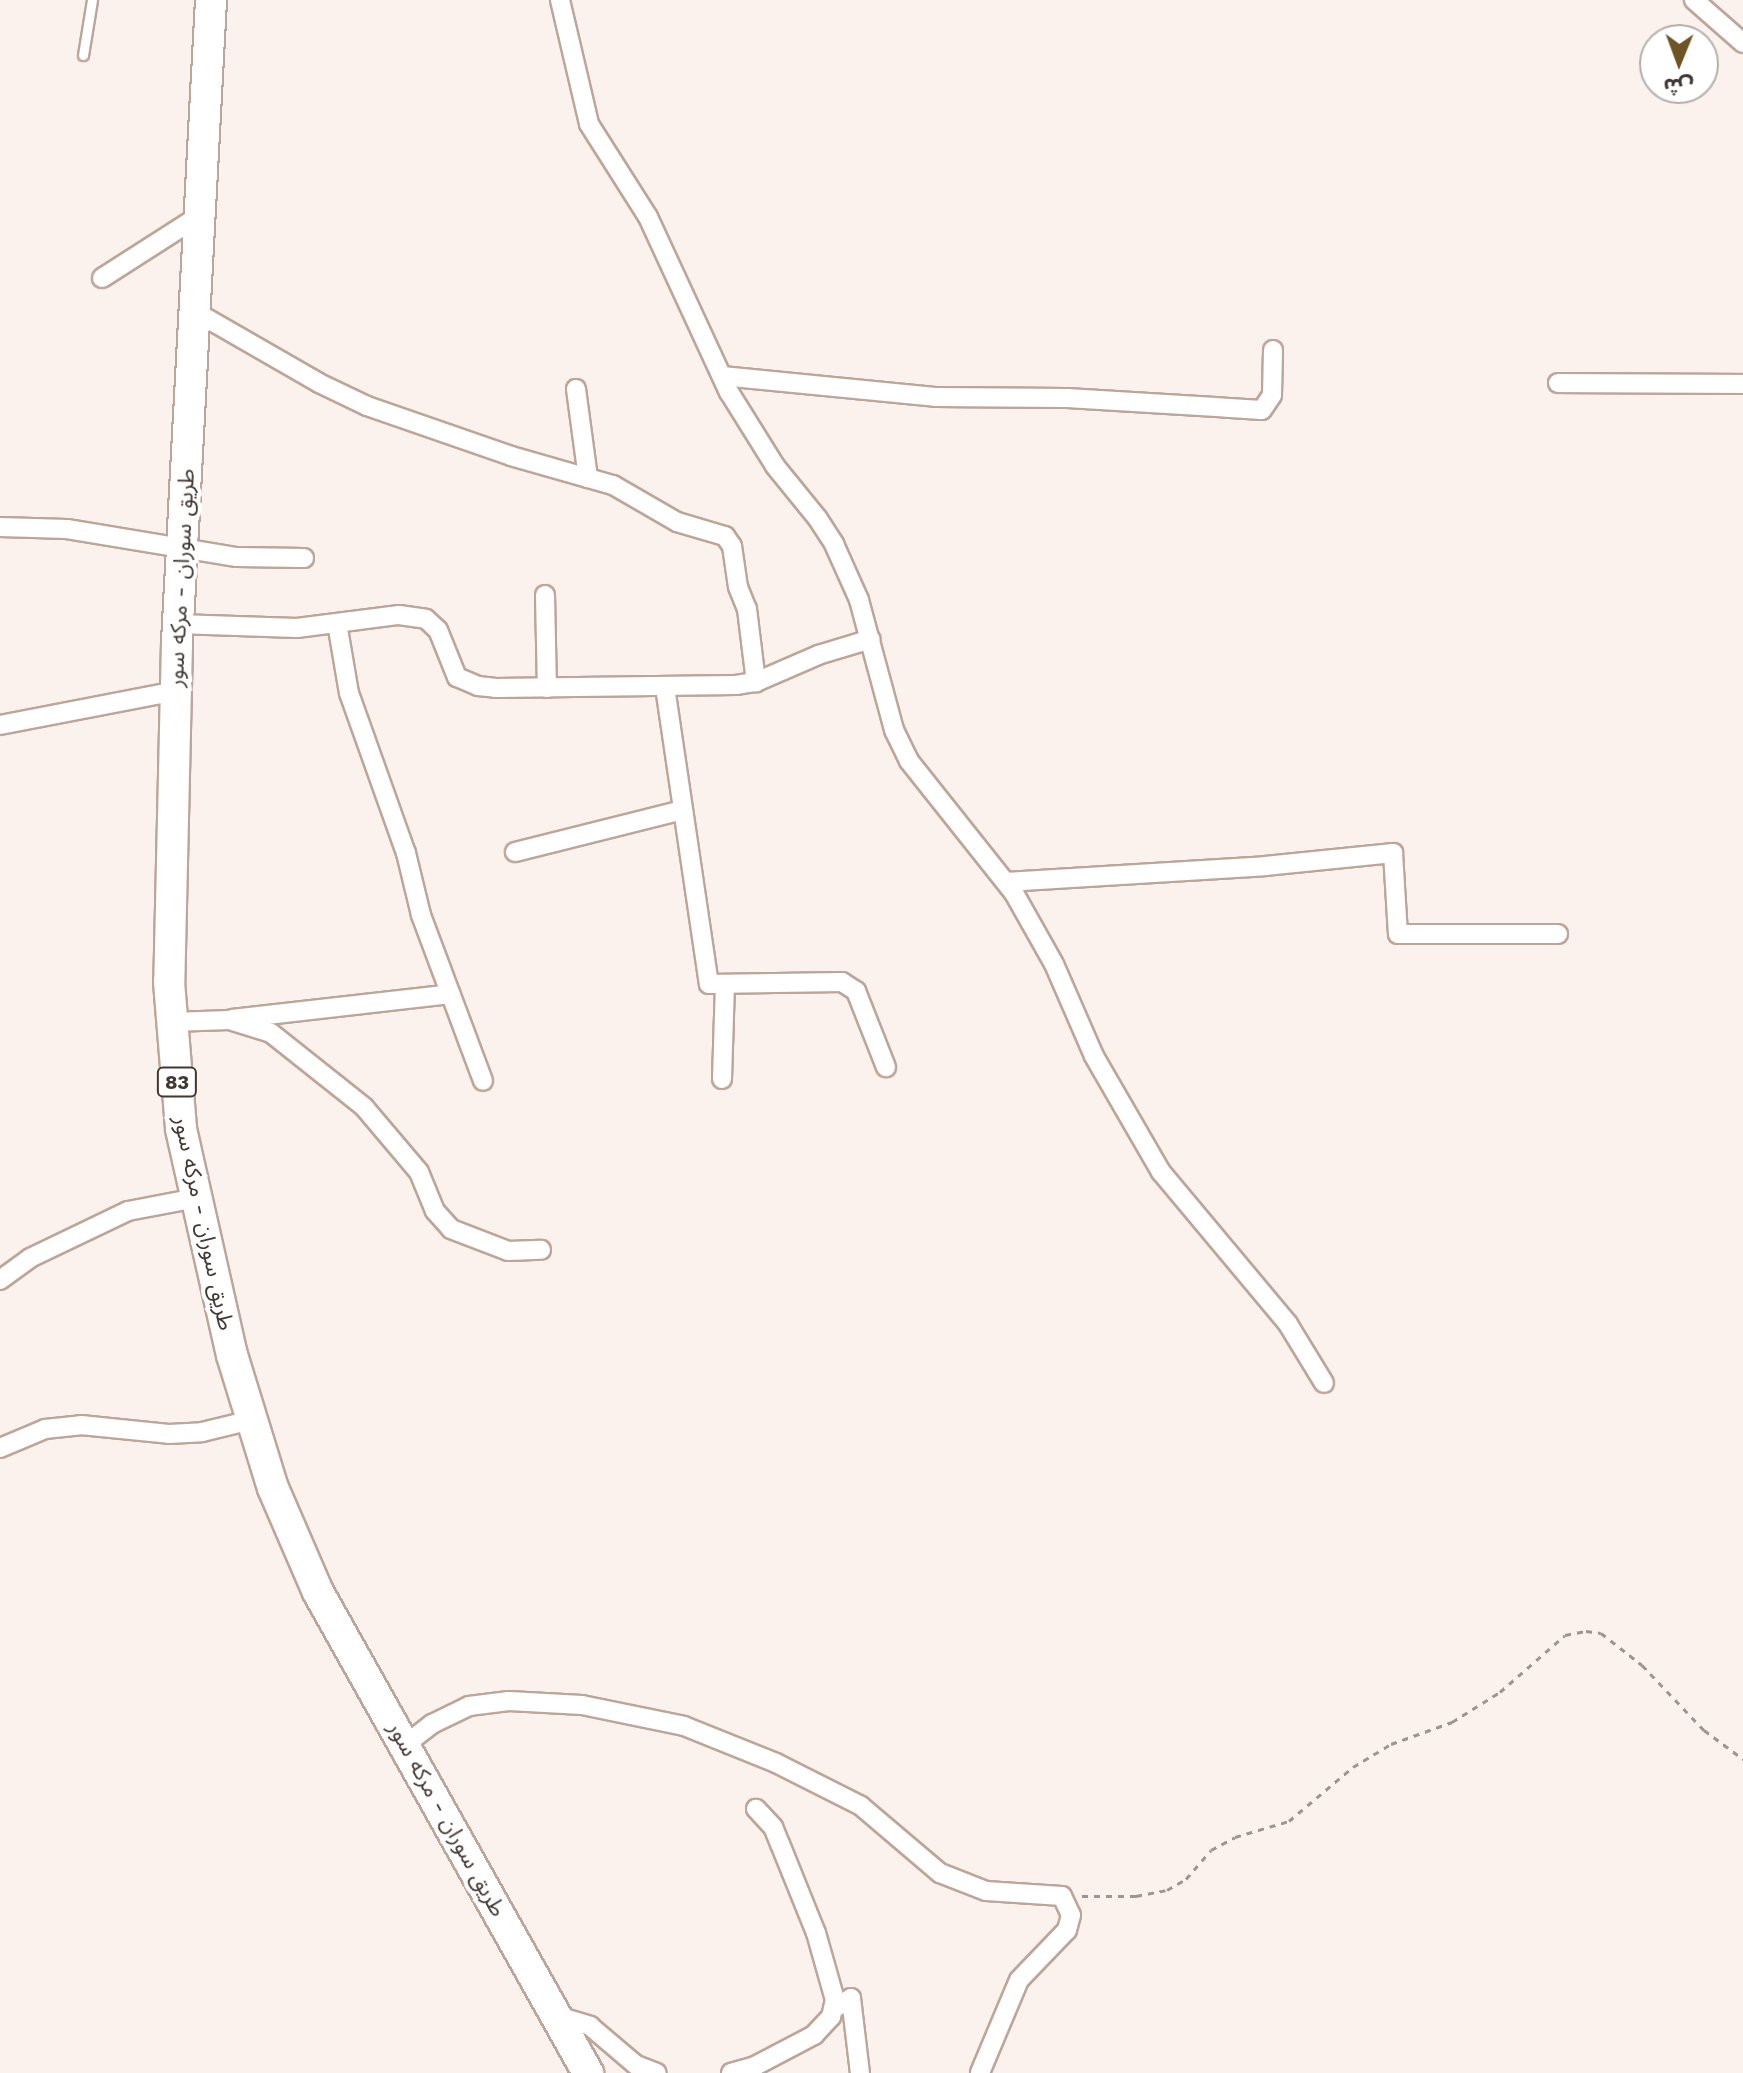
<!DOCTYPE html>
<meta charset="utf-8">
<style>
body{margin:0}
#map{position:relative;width:1743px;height:2073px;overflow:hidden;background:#fcf2ed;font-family:"Work Sans","Noto Sans Arabic",sans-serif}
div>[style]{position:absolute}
.path>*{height:3px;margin-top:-1.5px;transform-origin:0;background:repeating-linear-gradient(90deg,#9e9490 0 6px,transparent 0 12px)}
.roads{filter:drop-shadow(2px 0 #bca69b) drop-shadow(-2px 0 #bca69b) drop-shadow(0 2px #bca69b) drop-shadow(0 -2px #bca69b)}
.lane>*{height:9px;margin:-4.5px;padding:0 4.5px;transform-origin:4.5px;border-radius:4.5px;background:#fff}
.street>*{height:18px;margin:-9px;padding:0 9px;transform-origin:9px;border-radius:9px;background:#fff}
.primary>*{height:30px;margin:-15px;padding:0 15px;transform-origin:15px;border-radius:15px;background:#fff}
span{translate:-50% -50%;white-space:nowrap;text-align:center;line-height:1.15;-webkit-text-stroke:8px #fff;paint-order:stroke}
.shield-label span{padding:2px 6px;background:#fff;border:2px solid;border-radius:6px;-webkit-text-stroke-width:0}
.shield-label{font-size:20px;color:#413733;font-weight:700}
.street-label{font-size:22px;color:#413733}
.north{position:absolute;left:1639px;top:24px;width:80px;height:80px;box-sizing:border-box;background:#fff;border:2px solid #b3afad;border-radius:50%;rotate:181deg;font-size:22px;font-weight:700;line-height:32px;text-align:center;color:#413733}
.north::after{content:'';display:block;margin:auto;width:28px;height:36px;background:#6f5526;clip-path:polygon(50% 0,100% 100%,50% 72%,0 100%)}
</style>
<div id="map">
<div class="path">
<i style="left:1082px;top:1896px;width:54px"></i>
<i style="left:1136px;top:1896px;width:32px;rotate:-11deg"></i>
<i style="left:1167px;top:1890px;width:22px;rotate:-30deg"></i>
<i style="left:1186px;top:1879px;width:38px;rotate:-49deg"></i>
<i style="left:1211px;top:1850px;width:27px;rotate:-28deg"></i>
<i style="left:1235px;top:1837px;width:56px;rotate:-16.5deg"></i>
<i style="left:1289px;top:1821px;width:84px;rotate:-40.2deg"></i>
<i style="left:1353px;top:1767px;width:44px;rotate:-31.2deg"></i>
<i style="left:1391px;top:1744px;width:65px;rotate:-19.8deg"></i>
<i style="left:1452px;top:1722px;width:57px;rotate:-32deg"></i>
<i style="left:1500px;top:1692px;width:86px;rotate:-41.2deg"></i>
<i style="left:1565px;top:1635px;width:21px;rotate:-11deg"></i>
<i style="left:1586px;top:1631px;width:15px;rotate:8deg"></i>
<i style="left:1601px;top:1633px;width:52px;rotate:38deg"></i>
<i style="left:1642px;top:1665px;width:90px;rotate:46.4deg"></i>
<i style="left:1704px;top:1730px;width:49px;rotate:36.6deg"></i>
</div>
<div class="roads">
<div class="lane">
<i style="left:83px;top:55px;width:56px;rotate:-80.7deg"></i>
</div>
<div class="street">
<i style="left:560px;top:0;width:127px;rotate:76.8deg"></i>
<i style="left:589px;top:124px;width:110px;rotate:57.6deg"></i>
<i style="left:648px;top:217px;width:193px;rotate:65.2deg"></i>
<i style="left:729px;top:392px;width:87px;rotate:58.1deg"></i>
<i style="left:775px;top:466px;width:68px;rotate:50.9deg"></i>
<i style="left:818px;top:519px;width:30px;rotate:57deg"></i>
<i style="left:834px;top:544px;width:61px;rotate:65.9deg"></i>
<i style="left:859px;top:600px;width:135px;rotate:74.9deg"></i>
<i style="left:894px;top:730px;width:34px;rotate:64deg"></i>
<i style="left:909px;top:761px;width:169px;rotate:51.5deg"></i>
<i style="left:1014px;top:893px;width:81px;rotate:60.6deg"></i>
<i style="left:1054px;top:964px;width:100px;rotate:66.5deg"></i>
<i style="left:1094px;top:1056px;width:134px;rotate:60deg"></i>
<i style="left:1161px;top:1172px;width:198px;rotate:50.1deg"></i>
<i style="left:1288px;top:1324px;width:69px;rotate:58.6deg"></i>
<i style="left:1694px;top:0;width:65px;rotate:41.3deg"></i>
<i style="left:102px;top:278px;width:115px;rotate:-32.6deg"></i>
<i style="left:194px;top:311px;width:144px;rotate:29.9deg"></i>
<i style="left:319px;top:383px;width:53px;rotate:25.6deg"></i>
<i style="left:367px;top:406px;width:152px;rotate:19.1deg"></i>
<i style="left:511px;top:456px;width:106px;rotate:15.9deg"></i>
<i style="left:613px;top:485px;width:74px;rotate:30deg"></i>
<i style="left:677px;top:522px;width:50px;rotate:16.3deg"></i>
<i style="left:725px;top:536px;width:12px;rotate:55deg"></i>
<i style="left:732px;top:546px;width:41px;rotate:81.7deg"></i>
<i style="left:738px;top:587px;width:24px;rotate:68deg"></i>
<i style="left:747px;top:609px;width:74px;rotate:83deg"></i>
<i style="left:722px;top:376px;width:214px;rotate:5.6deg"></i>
<i style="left:935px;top:397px;width:132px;rotate:0.4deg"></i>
<i style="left:1067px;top:398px;width:195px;rotate:3.5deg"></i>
<i style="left:1262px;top:410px;width:18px;rotate:-56deg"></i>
<i style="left:1272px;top:395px;width:45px;rotate:-88.7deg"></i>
<i style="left:1558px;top:383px;width:185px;rotate:0.3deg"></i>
<i style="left:576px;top:389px;width:90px;rotate:82.3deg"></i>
<i style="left:0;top:527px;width:67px;rotate:1.7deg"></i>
<i style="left:67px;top:529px;width:172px;rotate:9.4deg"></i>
<i style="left:237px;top:557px;width:67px;rotate:0.9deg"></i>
<i style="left:545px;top:595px;width:93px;rotate:88.8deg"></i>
<i style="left:337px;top:623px;width:71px;rotate:80.3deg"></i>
<i style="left:349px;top:693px;width:170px;rotate:70.4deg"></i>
<i style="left:406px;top:853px;width:64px;rotate:76.4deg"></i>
<i style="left:421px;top:915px;width:177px;rotate:69.5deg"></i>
<i style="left:177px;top:624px;width:120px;rotate:1.9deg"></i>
<i style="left:297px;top:628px;width:103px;rotate:-7.3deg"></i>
<i style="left:399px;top:615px;width:27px;rotate:8deg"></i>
<i style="left:426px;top:619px;width:16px;rotate:43deg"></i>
<i style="left:438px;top:630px;width:51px;rotate:68deg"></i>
<i style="left:457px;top:677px;width:23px;rotate:23deg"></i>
<i style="left:478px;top:686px;width:18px;rotate:6deg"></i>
<i style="left:496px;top:688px;width:240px;rotate:-0.7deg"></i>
<i style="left:736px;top:685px;width:20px;rotate:-9deg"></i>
<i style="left:756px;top:682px;width:68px;rotate:-23.5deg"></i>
<i style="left:818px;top:655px;width:55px;rotate:-16.8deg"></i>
<i style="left:665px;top:687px;width:300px;rotate:81.6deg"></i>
<i style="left:709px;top:984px;width:133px;rotate:-0.9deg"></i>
<i style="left:842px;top:982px;width:17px;rotate:33deg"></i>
<i style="left:856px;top:991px;width:82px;rotate:68.5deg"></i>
<i style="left:0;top:725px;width:179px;rotate:-10.9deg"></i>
<i style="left:515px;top:852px;width:172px;rotate:-14.1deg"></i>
<i style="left:1006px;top:882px;width:259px;rotate:-3.5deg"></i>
<i style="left:1265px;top:866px;width:129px;rotate:-5.8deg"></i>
<i style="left:1393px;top:853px;width:81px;rotate:86.5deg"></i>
<i style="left:1398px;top:934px;width:160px"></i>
<i style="left:232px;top:1019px;width:220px;rotate:-6.5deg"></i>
<i style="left:172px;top:1022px;width:57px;rotate:-2deg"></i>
<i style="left:229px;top:1020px;width:44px;rotate:17.2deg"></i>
<i style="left:271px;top:1033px;width:119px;rotate:38.5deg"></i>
<i style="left:364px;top:1107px;width:85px;rotate:49.8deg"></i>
<i style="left:419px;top:1172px;width:42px;rotate:67.7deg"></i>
<i style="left:435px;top:1211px;width:24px;rotate:48deg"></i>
<i style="left:451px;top:1229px;width:61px;rotate:21.1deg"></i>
<i style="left:508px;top:1251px;width:33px;rotate:-2deg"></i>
<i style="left:722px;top:1079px;width:95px;rotate:-88.2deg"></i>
<i style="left:0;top:1280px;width:37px;rotate:-36deg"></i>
<i style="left:30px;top:1258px;width:109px;rotate:-25.6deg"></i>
<i style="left:128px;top:1211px;width:69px;rotate:-10.8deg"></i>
<i style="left:0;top:1448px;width:49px;rotate:-22.9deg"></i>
<i style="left:45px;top:1429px;width:36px;rotate:-6deg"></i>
<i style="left:81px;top:1425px;width:88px;rotate:5.8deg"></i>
<i style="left:169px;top:1434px;width:33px;rotate:-3deg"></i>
<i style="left:202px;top:1432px;width:51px;rotate:-13.5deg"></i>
<i style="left:405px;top:1745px;width:34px;rotate:-38deg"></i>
<i style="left:432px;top:1724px;width:41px;rotate:-25.9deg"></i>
<i style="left:469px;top:1706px;width:40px;rotate:-7.1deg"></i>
<i style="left:509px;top:1701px;width:73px;rotate:3.1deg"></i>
<i style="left:582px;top:1705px;width:104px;rotate:11.6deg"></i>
<i style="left:684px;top:1726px;width:99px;rotate:21.9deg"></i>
<i style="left:776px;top:1763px;width:95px;rotate:26.8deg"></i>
<i style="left:861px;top:1806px;width:104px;rotate:40.3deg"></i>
<i style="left:940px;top:1873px;width:49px;rotate:21.4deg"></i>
<i style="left:986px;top:1891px;width:76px;rotate:3.8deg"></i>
<i style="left:1062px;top:1896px;width:21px;rotate:65deg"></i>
<i style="left:1071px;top:1915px;width:16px;rotate:105deg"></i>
<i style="left:1067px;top:1930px;width:69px;rotate:133.8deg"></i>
<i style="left:1019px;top:1980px;width:101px;rotate:112.8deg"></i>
<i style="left:833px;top:2009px;width:21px;rotate:-31deg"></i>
<i style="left:851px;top:1998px;width:76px;rotate:83.2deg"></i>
<i style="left:558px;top:2016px;width:34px;rotate:17deg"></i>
<i style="left:590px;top:2026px;width:60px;rotate:40.3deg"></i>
<i style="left:636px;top:2065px;width:22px;rotate:21deg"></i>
<i style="left:731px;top:2073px;width:25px;rotate:-16deg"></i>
<i style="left:755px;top:2066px;width:67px;rotate:-27.7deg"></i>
<i style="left:814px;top:2035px;width:25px;rotate:-47deg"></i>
<i style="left:831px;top:2017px;width:17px;rotate:-77deg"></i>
<i style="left:835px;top:2000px;width:70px;rotate:-105.8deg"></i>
<i style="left:816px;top:1933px;width:96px;rotate:-112deg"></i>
<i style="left:780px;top:1844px;width:18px;rotate:-112deg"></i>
<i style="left:773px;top:1827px;width:25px;rotate:-133deg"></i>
</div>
<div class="primary">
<i style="left:211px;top:0;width:643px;rotate:93.03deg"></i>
<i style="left:177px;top:642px;width:340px;rotate:91.3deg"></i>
<i style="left:169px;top:982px;width:147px;rotate:85.3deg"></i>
<i style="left:181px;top:1129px;width:232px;rotate:77.3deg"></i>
<i style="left:232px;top:1355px;width:139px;rotate:72.9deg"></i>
<i style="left:273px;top:1488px;width:113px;rotate:66.6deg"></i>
<i style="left:318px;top:1592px;width:552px;rotate:60.69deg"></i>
</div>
</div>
<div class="shield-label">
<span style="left:177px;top:1082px">83</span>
</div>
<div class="street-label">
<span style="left:181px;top:578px;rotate:-87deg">طريق سوران - مركه سور</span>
<span style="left:204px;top:1223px;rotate:78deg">طريق سوران - مركه سور</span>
<span style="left:447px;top:1819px;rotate:61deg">طريق سوران - مركه سور</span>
</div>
<div class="north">ش</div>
</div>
